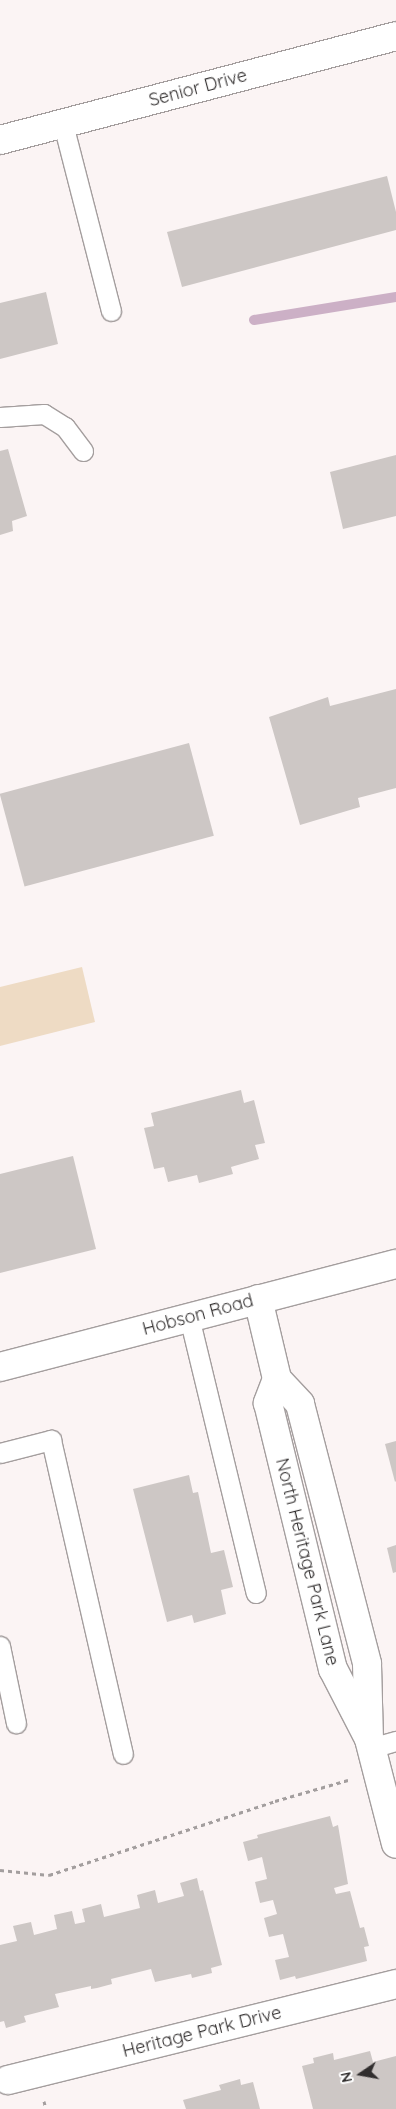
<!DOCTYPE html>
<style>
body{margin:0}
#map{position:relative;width:396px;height:2109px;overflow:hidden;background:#fbf4f4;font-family:Quicksand,sans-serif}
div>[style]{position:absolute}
.green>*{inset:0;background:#eedbc4}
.stream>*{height:10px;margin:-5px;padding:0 5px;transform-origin:5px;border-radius:5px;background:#ccb0c6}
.building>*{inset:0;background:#cdc7c5;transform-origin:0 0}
.path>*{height:3px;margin-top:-1.5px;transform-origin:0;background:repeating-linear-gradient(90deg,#a39e9e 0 4px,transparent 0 8px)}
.roads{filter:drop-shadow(1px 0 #a49e9e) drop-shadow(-1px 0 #a49e9e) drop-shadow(0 1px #a49e9e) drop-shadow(0 -1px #a49e9e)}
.service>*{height:19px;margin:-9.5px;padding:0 9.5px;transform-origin:9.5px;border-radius:9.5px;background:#fff}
.minor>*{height:28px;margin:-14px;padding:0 14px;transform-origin:14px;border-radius:14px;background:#fff}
.tertiary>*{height:28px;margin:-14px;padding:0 14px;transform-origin:14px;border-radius:14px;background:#fff}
span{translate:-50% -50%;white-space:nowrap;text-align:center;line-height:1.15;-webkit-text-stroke:4px #fff;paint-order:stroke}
.street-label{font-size:18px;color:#312e2e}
.north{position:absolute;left:336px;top:2049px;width:50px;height:50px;-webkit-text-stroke:4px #fff;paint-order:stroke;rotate:258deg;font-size:14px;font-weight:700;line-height:20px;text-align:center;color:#312e2e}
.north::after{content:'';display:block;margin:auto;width:18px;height:22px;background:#312e2e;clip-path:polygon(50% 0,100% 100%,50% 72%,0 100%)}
</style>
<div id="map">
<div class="green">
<i style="clip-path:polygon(82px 967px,95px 1022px,0 1046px,0 987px)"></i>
</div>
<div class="stream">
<i style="left:254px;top:320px;width:144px;rotate:-9.2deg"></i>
</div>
<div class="building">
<i style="clip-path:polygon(387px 176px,396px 212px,396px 230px,182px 287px,167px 232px)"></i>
<i style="clip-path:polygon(46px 292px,58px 344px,0 359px,0 303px)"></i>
<i style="clip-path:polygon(8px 449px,27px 516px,12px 521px,13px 531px,0 535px,0 451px)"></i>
<i style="clip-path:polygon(396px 455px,396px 516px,343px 529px,330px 472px)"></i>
<i style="clip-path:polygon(396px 689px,396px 788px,358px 798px,360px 807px,300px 825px,269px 717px,328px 697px,330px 706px)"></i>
<i style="left:189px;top:743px;width:96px;height:196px;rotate:75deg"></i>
<i style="clip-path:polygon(241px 1090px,244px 1103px,254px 1100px,265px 1143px,255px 1145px,259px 1159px,231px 1167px,233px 1174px,199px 1183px,197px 1175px,168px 1182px,164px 1167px,154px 1169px,144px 1128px,154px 1126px,151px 1113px)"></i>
<i style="clip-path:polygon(73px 1156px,96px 1249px,0 1273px,0 1174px)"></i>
<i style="clip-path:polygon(396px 1441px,396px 1481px,395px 1482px,385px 1444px)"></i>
<i style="clip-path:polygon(189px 1475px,193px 1493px,198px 1492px,211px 1553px,224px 1550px,233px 1587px,221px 1590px,226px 1614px,194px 1623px,192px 1615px,167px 1622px,133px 1489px)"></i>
<i style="clip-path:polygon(396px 1545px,396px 1572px,393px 1573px,387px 1548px)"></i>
<i style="clip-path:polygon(330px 1816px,333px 1827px,338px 1825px,348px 1884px,334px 1888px,336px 1894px,350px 1891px,360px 1928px,364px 1927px,369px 1946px,364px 1947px,367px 1961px,296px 1979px,295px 1976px,280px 1980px,275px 1960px,289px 1957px,283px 1934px,269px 1937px,264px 1918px,277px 1914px,273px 1900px,260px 1903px,255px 1882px,267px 1879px,262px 1857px,248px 1861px,243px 1842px,258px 1838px,257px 1835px)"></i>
<i style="clip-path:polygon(197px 1878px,200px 1891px,203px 1890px,222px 1965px,211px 1968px,212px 1973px,192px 1978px,191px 1974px,155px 1982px,151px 1969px,111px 1979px,112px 1984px,97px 1988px,91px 1989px,91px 1986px,55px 1994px,59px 2007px,24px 2016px,26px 2022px,6px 2028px,4px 2021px,0 2022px,0 1945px,17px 1941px,13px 1926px,31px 1922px,34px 1935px,57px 1929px,54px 1915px,72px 1911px,75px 1924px,85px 1922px,82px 1909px,101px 1904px,104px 1917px,140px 1908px,137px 1895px,155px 1890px,158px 1903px,184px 1896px,180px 1883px)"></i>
<i style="clip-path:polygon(370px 2051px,373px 2062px,396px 2056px,396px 2109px,313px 2109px,302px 2066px,314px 2063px,313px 2058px,333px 2053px,334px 2060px)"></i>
<i style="clip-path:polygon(240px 2079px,241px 2085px,253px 2082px,260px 2109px,186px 2109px,183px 2100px,221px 2090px,219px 2085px)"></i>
</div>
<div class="path">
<i style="left:0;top:1870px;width:49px;rotate:5.8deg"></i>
<i style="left:49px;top:1875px;width:238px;rotate:-18.1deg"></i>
<i style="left:275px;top:1801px;width:76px;rotate:-16deg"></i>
<i style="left:44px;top:2101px;width:8px;rotate:76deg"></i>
</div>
<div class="roads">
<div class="service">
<i style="left:63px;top:124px;width:193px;rotate:75.6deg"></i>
<i style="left:0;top:417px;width:44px;rotate:-3.9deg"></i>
<i style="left:44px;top:414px;width:25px;rotate:32deg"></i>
<i style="left:65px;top:427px;width:30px;rotate:53deg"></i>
<i style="left:189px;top:1317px;width:284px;rotate:76.4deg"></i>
<i style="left:0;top:1453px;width:53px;rotate:-14.3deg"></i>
<i style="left:51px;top:1440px;width:322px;rotate:77.1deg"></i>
<i style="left:0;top:1646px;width:79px;rotate:78.3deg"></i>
<i style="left:371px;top:1748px;width:26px;rotate:-16deg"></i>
</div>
<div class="minor">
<i style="left:0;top:140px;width:409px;rotate:-14.7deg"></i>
<i style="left:258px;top:1299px;width:82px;rotate:76.6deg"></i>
<i style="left:277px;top:1379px;width:34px;rotate:47deg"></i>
<i style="left:300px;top:1404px;width:268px;rotate:75.5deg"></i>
<i style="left:367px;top:1664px;width:75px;rotate:88.5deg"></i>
<i style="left:369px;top:1739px;width:108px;rotate:75.6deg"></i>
<i style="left:277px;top:1379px;width:26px;rotate:111deg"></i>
<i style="left:268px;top:1403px;width:274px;rotate:76.3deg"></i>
<i style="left:333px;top:1669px;width:74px;rotate:62.7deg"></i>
<i style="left:8px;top:2080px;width:400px;rotate:-13.9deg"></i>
</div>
<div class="tertiary">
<i style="left:0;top:1367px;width:409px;rotate:-14.6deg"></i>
</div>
</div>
<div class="street-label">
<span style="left:198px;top:88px;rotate:-15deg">Senior Drive</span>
<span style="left:198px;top:1315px;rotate:-15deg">Hobson Road</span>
<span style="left:307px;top:1562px;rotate:76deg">North Heritage Park Lane</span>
<span style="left:202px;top:2032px;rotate:-14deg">Heritage Park Drive</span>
</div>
<div class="north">N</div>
</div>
